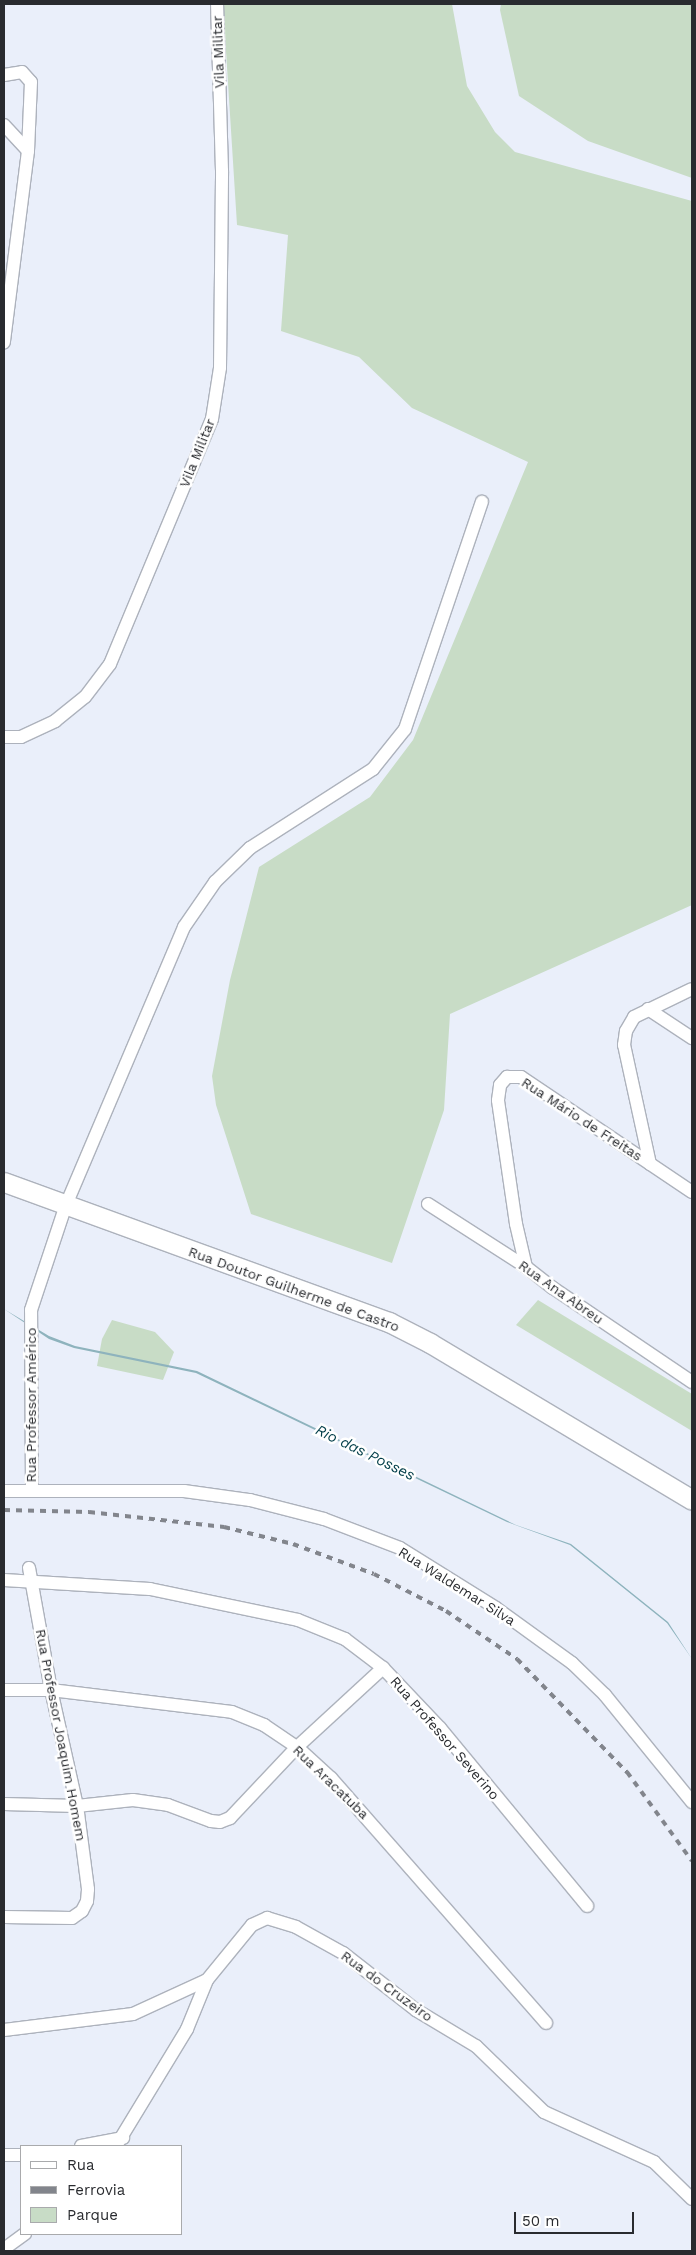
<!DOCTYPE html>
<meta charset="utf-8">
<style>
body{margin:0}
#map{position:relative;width:696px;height:2255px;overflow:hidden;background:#eaeffa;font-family:"Work Sans",sans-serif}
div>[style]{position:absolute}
.green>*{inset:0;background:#c8dcc6}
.water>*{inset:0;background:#8eb3bd}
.roads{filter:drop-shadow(1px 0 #adb2bc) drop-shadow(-1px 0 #adb2bc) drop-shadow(0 1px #adb2bc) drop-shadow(0 -1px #adb2bc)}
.street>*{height:12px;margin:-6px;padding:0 6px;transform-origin:6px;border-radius:6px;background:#fff}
.secondary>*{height:19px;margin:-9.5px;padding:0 9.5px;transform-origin:9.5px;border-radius:9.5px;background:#fff}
.rail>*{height:4px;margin-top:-2px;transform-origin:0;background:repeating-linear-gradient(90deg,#82858c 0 6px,transparent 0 12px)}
span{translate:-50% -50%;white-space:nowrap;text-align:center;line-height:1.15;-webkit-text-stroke:5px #fff;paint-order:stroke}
.street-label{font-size:14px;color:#292b2f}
.water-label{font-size:15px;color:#003d48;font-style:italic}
.frame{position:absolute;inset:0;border:5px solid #292b2f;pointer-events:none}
.legend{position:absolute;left:20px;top:2145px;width:162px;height:90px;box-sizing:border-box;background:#fff;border:1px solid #a9aaac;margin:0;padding:6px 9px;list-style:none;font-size:15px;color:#292b2f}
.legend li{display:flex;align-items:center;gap:10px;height:25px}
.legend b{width:25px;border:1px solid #a9aaac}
.scale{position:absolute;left:514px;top:2212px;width:120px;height:22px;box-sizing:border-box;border:2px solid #292b2f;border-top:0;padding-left:6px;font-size:15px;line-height:18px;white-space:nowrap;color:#292b2f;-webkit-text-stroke:4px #fff;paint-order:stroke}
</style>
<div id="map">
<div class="green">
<i style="clip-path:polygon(223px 4px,452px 4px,467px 86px,495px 132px,515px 152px,692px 201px,692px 905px,450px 1014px,444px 1110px,392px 1263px,251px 1214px,216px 1105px,212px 1076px,230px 980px,259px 867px,370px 797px,413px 740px,528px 462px,412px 408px,359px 357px,281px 331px,288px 235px,237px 225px)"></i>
<i style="clip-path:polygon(501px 4px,692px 4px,692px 178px,588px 141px,519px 96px,500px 10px)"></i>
<i style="clip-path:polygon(538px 1300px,692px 1394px,692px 1431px,516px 1325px)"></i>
<i style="clip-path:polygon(112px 1320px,155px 1332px,174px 1352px,163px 1380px,97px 1366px,102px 1339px)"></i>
</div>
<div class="water">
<i style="clip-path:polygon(4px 1309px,49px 1336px,75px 1346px,197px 1371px,516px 1525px,571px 1544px,668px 1622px,692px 1659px,667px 1623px,570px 1545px,507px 1522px,196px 1373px,74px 1348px,49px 1339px)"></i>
</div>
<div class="roads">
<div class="street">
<i style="left:4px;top:75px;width:18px;rotate:-9deg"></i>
<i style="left:22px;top:72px;width:13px;rotate:48deg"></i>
<i style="left:31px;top:82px;width:69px;rotate:92.5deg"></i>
<i style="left:28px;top:151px;width:193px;rotate:97.2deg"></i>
<i style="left:4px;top:125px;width:35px;rotate:47deg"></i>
<i style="left:4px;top:737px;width:17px"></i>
<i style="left:21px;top:737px;width:38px;rotate:-25deg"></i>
<i style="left:55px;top:721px;width:38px;rotate:-39deg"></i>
<i style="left:85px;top:697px;width:41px;rotate:-52.9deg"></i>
<i style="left:110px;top:664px;width:265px;rotate:-67.4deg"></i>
<i style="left:212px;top:419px;width:52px;rotate:-81.1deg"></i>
<i style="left:220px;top:368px;width:197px;rotate:-89.4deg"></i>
<i style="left:222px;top:171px;width:167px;rotate:-91.7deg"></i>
<i style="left:648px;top:1009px;width:53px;rotate:33.4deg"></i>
<i style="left:650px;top:1164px;width:122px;rotate:-102.3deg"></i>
<i style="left:624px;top:1045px;width:14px;rotate:-82deg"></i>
<i style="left:626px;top:1031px;width:16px;rotate:-60deg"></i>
<i style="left:634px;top:1017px;width:64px;rotate:-25.8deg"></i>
<i style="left:428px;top:1204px;width:117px;rotate:32.7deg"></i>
<i style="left:526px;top:1267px;width:34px;rotate:38deg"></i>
<i style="left:553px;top:1288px;width:168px;rotate:34.1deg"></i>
<i style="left:526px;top:1267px;width:44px;rotate:-103.1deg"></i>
<i style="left:516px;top:1224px;width:125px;rotate:-98.3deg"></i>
<i style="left:498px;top:1100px;width:15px;rotate:-82deg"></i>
<i style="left:500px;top:1085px;width:11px;rotate:-49deg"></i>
<i style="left:507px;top:1077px;width:14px"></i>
<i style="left:521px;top:1077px;width:206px;rotate:33.9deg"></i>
<i style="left:32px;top:1490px;width:180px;rotate:-90.3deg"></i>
<i style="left:31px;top:1310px;width:111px;rotate:-71.6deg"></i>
<i style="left:66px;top:1205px;width:302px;rotate:-67deg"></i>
<i style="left:184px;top:927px;width:55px;rotate:-55.4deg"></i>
<i style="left:215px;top:882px;width:49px;rotate:-44.2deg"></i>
<i style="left:250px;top:848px;width:146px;rotate:-32.7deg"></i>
<i style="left:373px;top:769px;width:51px;rotate:-51.3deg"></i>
<i style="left:405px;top:729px;width:240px;rotate:-71.3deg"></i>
<i style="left:4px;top:1491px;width:180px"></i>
<i style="left:184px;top:1491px;width:67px;rotate:7.8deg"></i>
<i style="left:250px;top:1500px;width:76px;rotate:14.4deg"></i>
<i style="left:324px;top:1519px;width:81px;rotate:20.9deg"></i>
<i style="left:400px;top:1548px;width:113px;rotate:32deg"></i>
<i style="left:496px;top:1608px;width:94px;rotate:35.9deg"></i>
<i style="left:572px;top:1663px;width:46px;rotate:44.1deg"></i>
<i style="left:605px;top:1695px;width:138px;rotate:50.9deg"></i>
<i style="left:4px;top:1580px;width:146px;rotate:3.5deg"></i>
<i style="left:150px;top:1589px;width:151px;rotate:11.8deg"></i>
<i style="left:298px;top:1620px;width:51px;rotate:22deg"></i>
<i style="left:345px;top:1639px;width:48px;rotate:37.3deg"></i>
<i style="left:383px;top:1668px;width:83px;rotate:46.5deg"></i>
<i style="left:440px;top:1728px;width:231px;rotate:50.4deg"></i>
<i style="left:4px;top:1690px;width:47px"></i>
<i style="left:51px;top:1690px;width:182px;rotate:6.9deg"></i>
<i style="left:232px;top:1712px;width:35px;rotate:22deg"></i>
<i style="left:264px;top:1725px;width:40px;rotate:34deg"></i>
<i style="left:297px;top:1747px;width:46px;rotate:42.4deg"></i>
<i style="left:331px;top:1778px;width:326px;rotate:48.7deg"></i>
<i style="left:4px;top:1804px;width:73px;rotate:1.6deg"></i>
<i style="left:77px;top:1806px;width:56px;rotate:-6.1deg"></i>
<i style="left:133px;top:1800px;width:35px;rotate:8deg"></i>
<i style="left:168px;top:1805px;width:46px;rotate:20.4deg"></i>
<i style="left:211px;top:1821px;width:9px;rotate:6deg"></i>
<i style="left:220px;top:1822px;width:11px;rotate:-22deg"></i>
<i style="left:230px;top:1818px;width:98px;rotate:-46.7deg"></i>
<i style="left:297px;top:1747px;width:117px;rotate:-42.6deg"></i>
<i style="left:4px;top:1917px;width:68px;rotate:0.8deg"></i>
<i style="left:72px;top:1918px;width:12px;rotate:-35deg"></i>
<i style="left:82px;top:1911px;width:11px;rotate:-63deg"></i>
<i style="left:87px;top:1901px;width:12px;rotate:-85deg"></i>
<i style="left:88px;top:1889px;width:84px;rotate:-97.5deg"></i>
<i style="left:77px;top:1806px;width:119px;rotate:-102.6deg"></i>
<i style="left:51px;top:1690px;width:124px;rotate:-100.2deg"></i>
<i style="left:4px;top:2030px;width:130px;rotate:-7.1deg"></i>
<i style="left:133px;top:2014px;width:81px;rotate:-24.7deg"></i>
<i style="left:81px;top:2146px;width:43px;rotate:-10.8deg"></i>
<i style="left:116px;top:2146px;width:137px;rotate:-58.7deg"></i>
<i style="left:187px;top:2029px;width:53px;rotate:-67.8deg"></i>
<i style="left:207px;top:1980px;width:71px;rotate:-50.7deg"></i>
<i style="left:252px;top:1925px;width:17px;rotate:-25deg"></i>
<i style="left:267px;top:1918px;width:30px;rotate:17deg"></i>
<i style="left:296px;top:1927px;width:54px;rotate:29deg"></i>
<i style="left:343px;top:1953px;width:93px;rotate:38deg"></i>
<i style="left:416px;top:2010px;width:70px;rotate:31deg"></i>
<i style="left:476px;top:2046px;width:95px;rotate:44.1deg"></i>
<i style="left:544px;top:2112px;width:121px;rotate:24.4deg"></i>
<i style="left:654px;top:2162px;width:53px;rotate:44.2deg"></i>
<i style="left:4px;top:2155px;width:17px"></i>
<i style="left:4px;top:2249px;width:26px;rotate:-36deg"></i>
</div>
<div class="secondary">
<i style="left:4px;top:1182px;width:410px;rotate:20deg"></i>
<i style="left:389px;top:1322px;width:46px;rotate:27.1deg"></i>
<i style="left:430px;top:1343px;width:305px;rotate:30.9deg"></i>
</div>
</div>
<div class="rail">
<i style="left:4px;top:1510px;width:85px;rotate:1.3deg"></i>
<i style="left:89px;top:1512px;width:136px;rotate:6.3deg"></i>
<i style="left:224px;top:1527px;width:71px;rotate:13.8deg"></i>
<i style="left:293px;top:1544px;width:86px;rotate:20.3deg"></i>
<i style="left:374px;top:1574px;width:81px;rotate:27.2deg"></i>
<i style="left:446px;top:1611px;width:86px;rotate:34.1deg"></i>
<i style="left:517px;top:1659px;width:158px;rotate:45.8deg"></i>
<i style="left:627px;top:1772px;width:110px;rotate:53.9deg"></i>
</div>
<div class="street-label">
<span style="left:218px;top:52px;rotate:-92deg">Vila Militar</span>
<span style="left:197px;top:453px;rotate:-68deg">Vila Militar</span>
<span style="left:582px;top:1119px;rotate:33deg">Rua Mário de Freitas</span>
<span style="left:294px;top:1289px;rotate:20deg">Rua Doutor Guilherme de Castro</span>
<span style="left:561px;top:1292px;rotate:35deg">Rua Ana Abreu</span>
<span style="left:31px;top:1405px;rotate:-90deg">Rua Professor Américo</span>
<span style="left:457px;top:1586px;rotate:32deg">Rua Waldemar Silva</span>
<span style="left:61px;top:1735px;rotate:79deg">Rua Professor Joaquim Homem</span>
<span style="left:445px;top:1738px;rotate:49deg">Rua Professor Severino</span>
<span style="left:331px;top:1782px;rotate:44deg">Rua Aracatuba</span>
<span style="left:387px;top:1986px;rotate:36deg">Rua do Cruzeiro</span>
</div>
<div class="water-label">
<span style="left:365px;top:1453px;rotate:26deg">Rio das Posses</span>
</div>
<div class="frame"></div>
<ul class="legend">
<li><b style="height:6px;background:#fff"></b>Rua</li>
<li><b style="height:6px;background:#82858c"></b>Ferrovia</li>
<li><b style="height:14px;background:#c8dcc6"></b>Parque</li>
</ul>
<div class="scale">50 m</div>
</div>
